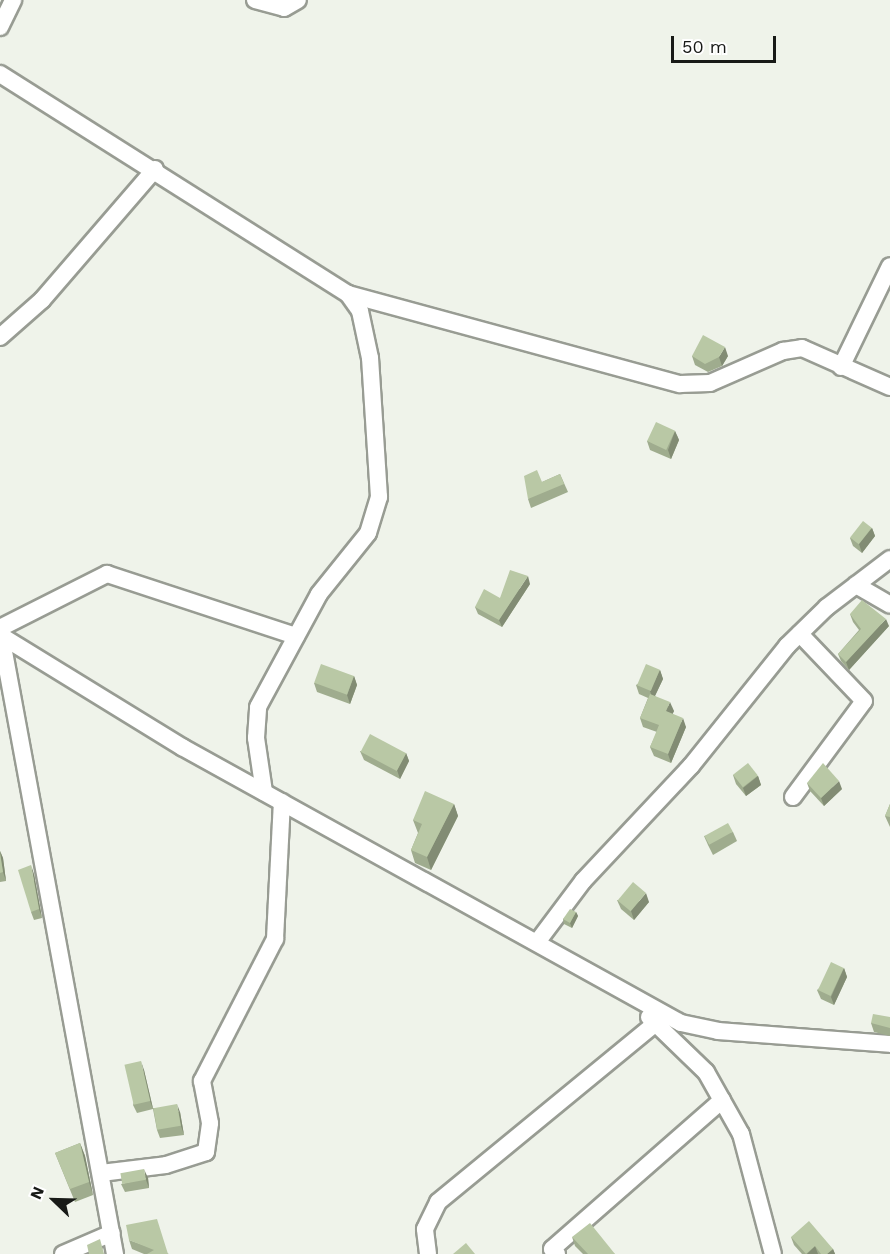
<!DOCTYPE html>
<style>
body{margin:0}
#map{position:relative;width:890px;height:1254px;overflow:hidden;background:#eff3ea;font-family:"Work Sans",sans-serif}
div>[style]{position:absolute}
.roads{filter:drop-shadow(2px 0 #989c93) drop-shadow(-2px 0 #989c93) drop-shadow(0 2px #989c93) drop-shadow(0 -2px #989c93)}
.minor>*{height:16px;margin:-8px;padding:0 8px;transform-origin:8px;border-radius:8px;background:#fff}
.wall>*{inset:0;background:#9fac8e}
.shaded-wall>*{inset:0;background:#828c74}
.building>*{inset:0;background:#b9c8a5;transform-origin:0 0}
span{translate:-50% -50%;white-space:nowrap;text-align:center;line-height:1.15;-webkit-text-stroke:4.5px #fff;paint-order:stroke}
.north{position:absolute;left:24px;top:1170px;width:60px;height:60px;-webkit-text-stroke:4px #fff;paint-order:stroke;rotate:293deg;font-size:16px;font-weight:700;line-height:24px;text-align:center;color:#181a17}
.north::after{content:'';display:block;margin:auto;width:21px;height:27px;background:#181a17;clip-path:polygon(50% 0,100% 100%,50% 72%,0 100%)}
.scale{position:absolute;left:671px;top:36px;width:105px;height:27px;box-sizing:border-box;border:3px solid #181a17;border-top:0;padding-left:8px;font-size:18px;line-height:21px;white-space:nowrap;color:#181a17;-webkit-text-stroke:4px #fff;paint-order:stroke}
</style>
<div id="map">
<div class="roads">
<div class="minor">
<i style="left:255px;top:0;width:30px;rotate:15deg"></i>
<i style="left:284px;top:8px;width:16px;rotate:-30deg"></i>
<i style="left:0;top:27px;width:30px;rotate:-64deg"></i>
<i style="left:0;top:74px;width:412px;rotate:32.3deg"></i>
<i style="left:348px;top:294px;width:344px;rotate:15.2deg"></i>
<i style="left:680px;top:384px;width:30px;rotate:-2deg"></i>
<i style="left:710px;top:383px;width:80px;rotate:-23.7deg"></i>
<i style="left:783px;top:351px;width:19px;rotate:-9deg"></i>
<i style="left:802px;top:348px;width:96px;rotate:23.9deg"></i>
<i style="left:0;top:337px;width:56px;rotate:-41.4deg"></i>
<i style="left:42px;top:300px;width:173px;rotate:-49.2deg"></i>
<i style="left:841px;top:367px;width:112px;rotate:-64.1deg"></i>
<i style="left:856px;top:585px;width:39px;rotate:30deg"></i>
<i style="left:0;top:628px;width:120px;rotate:-26.8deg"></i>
<i style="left:107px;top:574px;width:199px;rotate:18.2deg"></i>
<i style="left:0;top:630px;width:635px;rotate:79.56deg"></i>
<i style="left:0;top:635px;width:214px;rotate:31.6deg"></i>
<i style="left:182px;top:747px;width:570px;rotate:28.95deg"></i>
<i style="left:681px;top:1023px;width:38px;rotate:12deg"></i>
<i style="left:718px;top:1031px;width:172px;rotate:4.3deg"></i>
<i style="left:264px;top:792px;width:55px;rotate:-98.4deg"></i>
<i style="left:256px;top:738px;width:31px;rotate:-86deg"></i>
<i style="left:258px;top:707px;width:128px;rotate:-61.6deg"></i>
<i style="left:319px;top:594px;width:78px;rotate:-51.2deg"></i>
<i style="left:368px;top:533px;width:38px;rotate:-73deg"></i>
<i style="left:379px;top:497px;width:139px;rotate:-93.7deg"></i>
<i style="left:370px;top:358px;width:48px;rotate:-102deg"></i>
<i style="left:360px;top:311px;width:21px;rotate:-125deg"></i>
<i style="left:793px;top:797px;width:119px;rotate:-53.5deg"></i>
<i style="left:864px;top:701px;width:93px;rotate:-133.7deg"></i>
<i style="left:538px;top:941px;width:75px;rotate:-53.1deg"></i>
<i style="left:583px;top:881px;width:158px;rotate:-46.8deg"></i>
<i style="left:691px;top:766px;width:154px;rotate:-51.3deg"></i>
<i style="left:787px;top:646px;width:56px;rotate:-44.3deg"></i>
<i style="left:827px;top:607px;width:79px;rotate:-37.3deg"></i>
<i style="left:649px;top:1017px;width:79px;rotate:44deg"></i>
<i style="left:706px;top:1072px;width:71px;rotate:60.6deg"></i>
<i style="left:741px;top:1134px;width:124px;rotate:75.1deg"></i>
<i style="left:101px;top:1173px;width:65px;rotate:-7deg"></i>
<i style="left:166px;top:1165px;width:42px;rotate:-18deg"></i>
<i style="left:206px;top:1152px;width:29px;rotate:-82deg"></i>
<i style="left:210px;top:1123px;width:43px;rotate:-100.8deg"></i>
<i style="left:202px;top:1081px;width:160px;rotate:-62.8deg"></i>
<i style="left:275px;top:939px;width:137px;rotate:-87.1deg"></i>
<i style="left:63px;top:1254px;width:53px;rotate:-23.2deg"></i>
<i style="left:428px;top:1254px;width:25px;rotate:-97deg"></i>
<i style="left:425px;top:1229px;width:30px;rotate:-64deg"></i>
<i style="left:438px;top:1202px;width:281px;rotate:-39.4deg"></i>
<i style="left:557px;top:1254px;width:7px;rotate:-135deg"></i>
<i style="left:552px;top:1249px;width:226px;rotate:-41.2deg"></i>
</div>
</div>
<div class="wall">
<i style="clip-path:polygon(692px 356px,728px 356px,722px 366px,708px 372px,695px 365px)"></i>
<i style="clip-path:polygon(675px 431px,679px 440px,671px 459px,650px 450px,647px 441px)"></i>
<i style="clip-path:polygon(560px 474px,568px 492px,531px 508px,528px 499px,542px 482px)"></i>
<i style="clip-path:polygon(872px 528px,875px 536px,862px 553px,853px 546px,850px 538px)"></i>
<i style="clip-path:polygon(530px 584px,502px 627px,478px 614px,475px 607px,500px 598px)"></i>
<i style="clip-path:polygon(850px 614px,889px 626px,849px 670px,841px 661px,838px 654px,859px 630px,853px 622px)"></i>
<i style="clip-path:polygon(660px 670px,663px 679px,655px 696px,674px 711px,672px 714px,686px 727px,671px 763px,654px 756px,650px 747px,657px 732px,643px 727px,640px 718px,648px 698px,639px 694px,636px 685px)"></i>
<i style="clip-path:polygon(354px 676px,357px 685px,350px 704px,317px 692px,314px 683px)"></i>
<i style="clip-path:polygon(360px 751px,406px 753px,409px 761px,400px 779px,364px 760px)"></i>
<i style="clip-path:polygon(733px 775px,758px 776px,761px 785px,746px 796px,736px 784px)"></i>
<i style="clip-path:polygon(807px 783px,842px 789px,824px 806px,810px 791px)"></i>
<i style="clip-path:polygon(454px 804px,458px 816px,431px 870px,415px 863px,411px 850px,418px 833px,413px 820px)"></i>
<i style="clip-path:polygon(890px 804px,890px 827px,885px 816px)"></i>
<i style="clip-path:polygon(733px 832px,737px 841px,713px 855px,708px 845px,704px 836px)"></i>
<i style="clip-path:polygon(0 851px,3px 858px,6px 881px,0 882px)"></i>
<i style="clip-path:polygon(34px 874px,42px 918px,34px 920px,31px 912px)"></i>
<i style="clip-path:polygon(617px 900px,649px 902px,634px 920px,621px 909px)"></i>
<i style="clip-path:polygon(576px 912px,578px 916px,572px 928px,564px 924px,563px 919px)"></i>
<i style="clip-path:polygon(844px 968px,847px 977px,834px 1005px,821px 999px,817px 990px)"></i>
<i style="clip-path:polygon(890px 1017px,890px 1036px,874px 1032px,871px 1023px)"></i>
<i style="clip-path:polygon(144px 1070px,153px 1108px,180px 1112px,184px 1135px,160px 1138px,157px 1130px,153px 1109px,137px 1113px,133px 1105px)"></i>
<i style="clip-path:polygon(80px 1143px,85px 1156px,93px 1195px,75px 1202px,55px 1153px)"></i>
<i style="clip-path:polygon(148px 1178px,149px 1188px,125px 1192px,121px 1184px)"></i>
<i style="clip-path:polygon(572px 1237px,615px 1254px,583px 1254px,575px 1246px)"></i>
<i style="clip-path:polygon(791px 1237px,833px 1249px,835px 1254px,802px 1254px,794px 1245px)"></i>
<i style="clip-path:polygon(129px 1240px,169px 1254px,144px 1254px,132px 1249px)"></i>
</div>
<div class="shaded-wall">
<i style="clip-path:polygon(725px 347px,728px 356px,722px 366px,719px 357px)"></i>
<i style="clip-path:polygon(675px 431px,679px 440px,671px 459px,668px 450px)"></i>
<i style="clip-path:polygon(872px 528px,875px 536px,862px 553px,859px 544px)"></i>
<i style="clip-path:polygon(528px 576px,530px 584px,502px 627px,499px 620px)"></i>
<i style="clip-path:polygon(886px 619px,889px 626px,849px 670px,846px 662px)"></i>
<i style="clip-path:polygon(660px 670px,663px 679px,653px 700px,650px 691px)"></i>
<i style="clip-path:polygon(354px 676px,357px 685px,350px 704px,347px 695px)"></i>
<i style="clip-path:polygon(670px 702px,674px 711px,670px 720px,666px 711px)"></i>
<i style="clip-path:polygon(683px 718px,686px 727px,671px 763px,668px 754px)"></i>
<i style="clip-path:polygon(406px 753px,409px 761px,400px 779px,397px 770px)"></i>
<i style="clip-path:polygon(758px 776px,761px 785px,746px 796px,743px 788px)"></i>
<i style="clip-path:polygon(839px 781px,842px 789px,824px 806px,821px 798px)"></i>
<i style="clip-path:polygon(454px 804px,458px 816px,431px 870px,427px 857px)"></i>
<i style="clip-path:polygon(0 851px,3px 858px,6px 881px,3px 872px)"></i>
<i style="clip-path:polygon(31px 865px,34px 874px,42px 918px,39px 909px)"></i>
<i style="clip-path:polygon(646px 893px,649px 902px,634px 920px,631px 911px)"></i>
<i style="clip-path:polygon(576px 912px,578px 916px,572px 928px,570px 923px)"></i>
<i style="clip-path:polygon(844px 968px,847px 977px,834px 1005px,831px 997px)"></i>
<i style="clip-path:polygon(141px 1061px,144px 1070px,153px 1109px,150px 1101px)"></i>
<i style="clip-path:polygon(177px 1104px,180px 1112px,184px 1135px,181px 1126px)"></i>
<i style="clip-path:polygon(80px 1143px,85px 1156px,93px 1195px,89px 1182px)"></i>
<i style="clip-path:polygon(144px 1169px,148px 1178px,149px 1188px,146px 1180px)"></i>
<i style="clip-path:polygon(815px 1246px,818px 1254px,807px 1254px)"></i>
<i style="clip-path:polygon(833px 1249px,835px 1254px,827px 1254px)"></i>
</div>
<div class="building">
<i style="clip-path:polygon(703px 335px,725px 347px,719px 357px,705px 364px,692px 356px)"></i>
<i style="left:656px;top:422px;width:21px;height:21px;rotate:25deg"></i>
<i style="clip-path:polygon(537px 470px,542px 482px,560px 474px,564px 484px,528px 499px,524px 476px)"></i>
<i style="left:863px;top:521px;width:11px;height:21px;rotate:38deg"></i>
<i style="clip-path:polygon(510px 570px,528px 576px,499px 620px,475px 607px,484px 589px,500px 598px)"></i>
<i style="clip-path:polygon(862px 600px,886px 619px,846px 662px,838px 654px,861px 629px,850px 614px)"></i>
<i style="left:321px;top:664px;width:35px;height:20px;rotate:20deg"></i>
<i style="left:646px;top:664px;width:15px;height:23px;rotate:23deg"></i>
<i style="clip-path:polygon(650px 694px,670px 702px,666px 711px,683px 718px,668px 754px,650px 747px,659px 725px,640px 718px)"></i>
<i style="left:370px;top:734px;width:41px;height:20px;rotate:28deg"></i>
<i style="left:748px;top:763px;width:16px;height:19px;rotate:52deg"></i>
<i style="clip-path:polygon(823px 763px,839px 781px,821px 798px,807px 783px)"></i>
<i style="clip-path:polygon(425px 791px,454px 804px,427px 857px,411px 850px,422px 824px,413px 820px)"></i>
<i style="clip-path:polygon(890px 804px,890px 817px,885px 816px)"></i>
<i style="left:728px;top:823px;width:10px;height:27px;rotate:61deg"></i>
<i style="clip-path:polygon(0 854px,3px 872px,0 873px)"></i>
<i style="clip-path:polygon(31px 865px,39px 909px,31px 912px,18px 870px)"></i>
<i style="left:633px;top:882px;width:17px;height:24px;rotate:40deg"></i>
<i style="clip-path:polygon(570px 909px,576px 912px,570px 923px,563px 919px)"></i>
<i style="left:831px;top:962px;width:14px;height:31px;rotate:25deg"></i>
<i style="clip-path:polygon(873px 1014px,890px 1017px,890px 1028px,871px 1023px)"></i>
<i style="left:141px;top:1061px;width:41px;height:17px;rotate:77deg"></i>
<i style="left:177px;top:1104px;width:22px;height:24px;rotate:80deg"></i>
<i style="clip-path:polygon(80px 1143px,89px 1182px,70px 1189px,55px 1153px)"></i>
<i style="left:144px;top:1169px;width:11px;height:24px;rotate:80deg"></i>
<i style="clip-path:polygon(157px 1219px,168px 1254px,147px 1254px,154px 1250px,129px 1240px,126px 1225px)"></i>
<i style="clip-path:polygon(809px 1221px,833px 1249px,827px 1254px,821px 1254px,815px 1246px,806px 1254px,791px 1237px)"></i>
<i style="clip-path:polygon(590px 1223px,615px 1254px,588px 1254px,572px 1237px)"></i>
<i style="clip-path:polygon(100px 1239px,104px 1254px,89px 1254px,87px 1245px)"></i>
<i style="clip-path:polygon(466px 1243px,475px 1254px,453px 1254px)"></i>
</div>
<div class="north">N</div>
<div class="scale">50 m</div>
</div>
